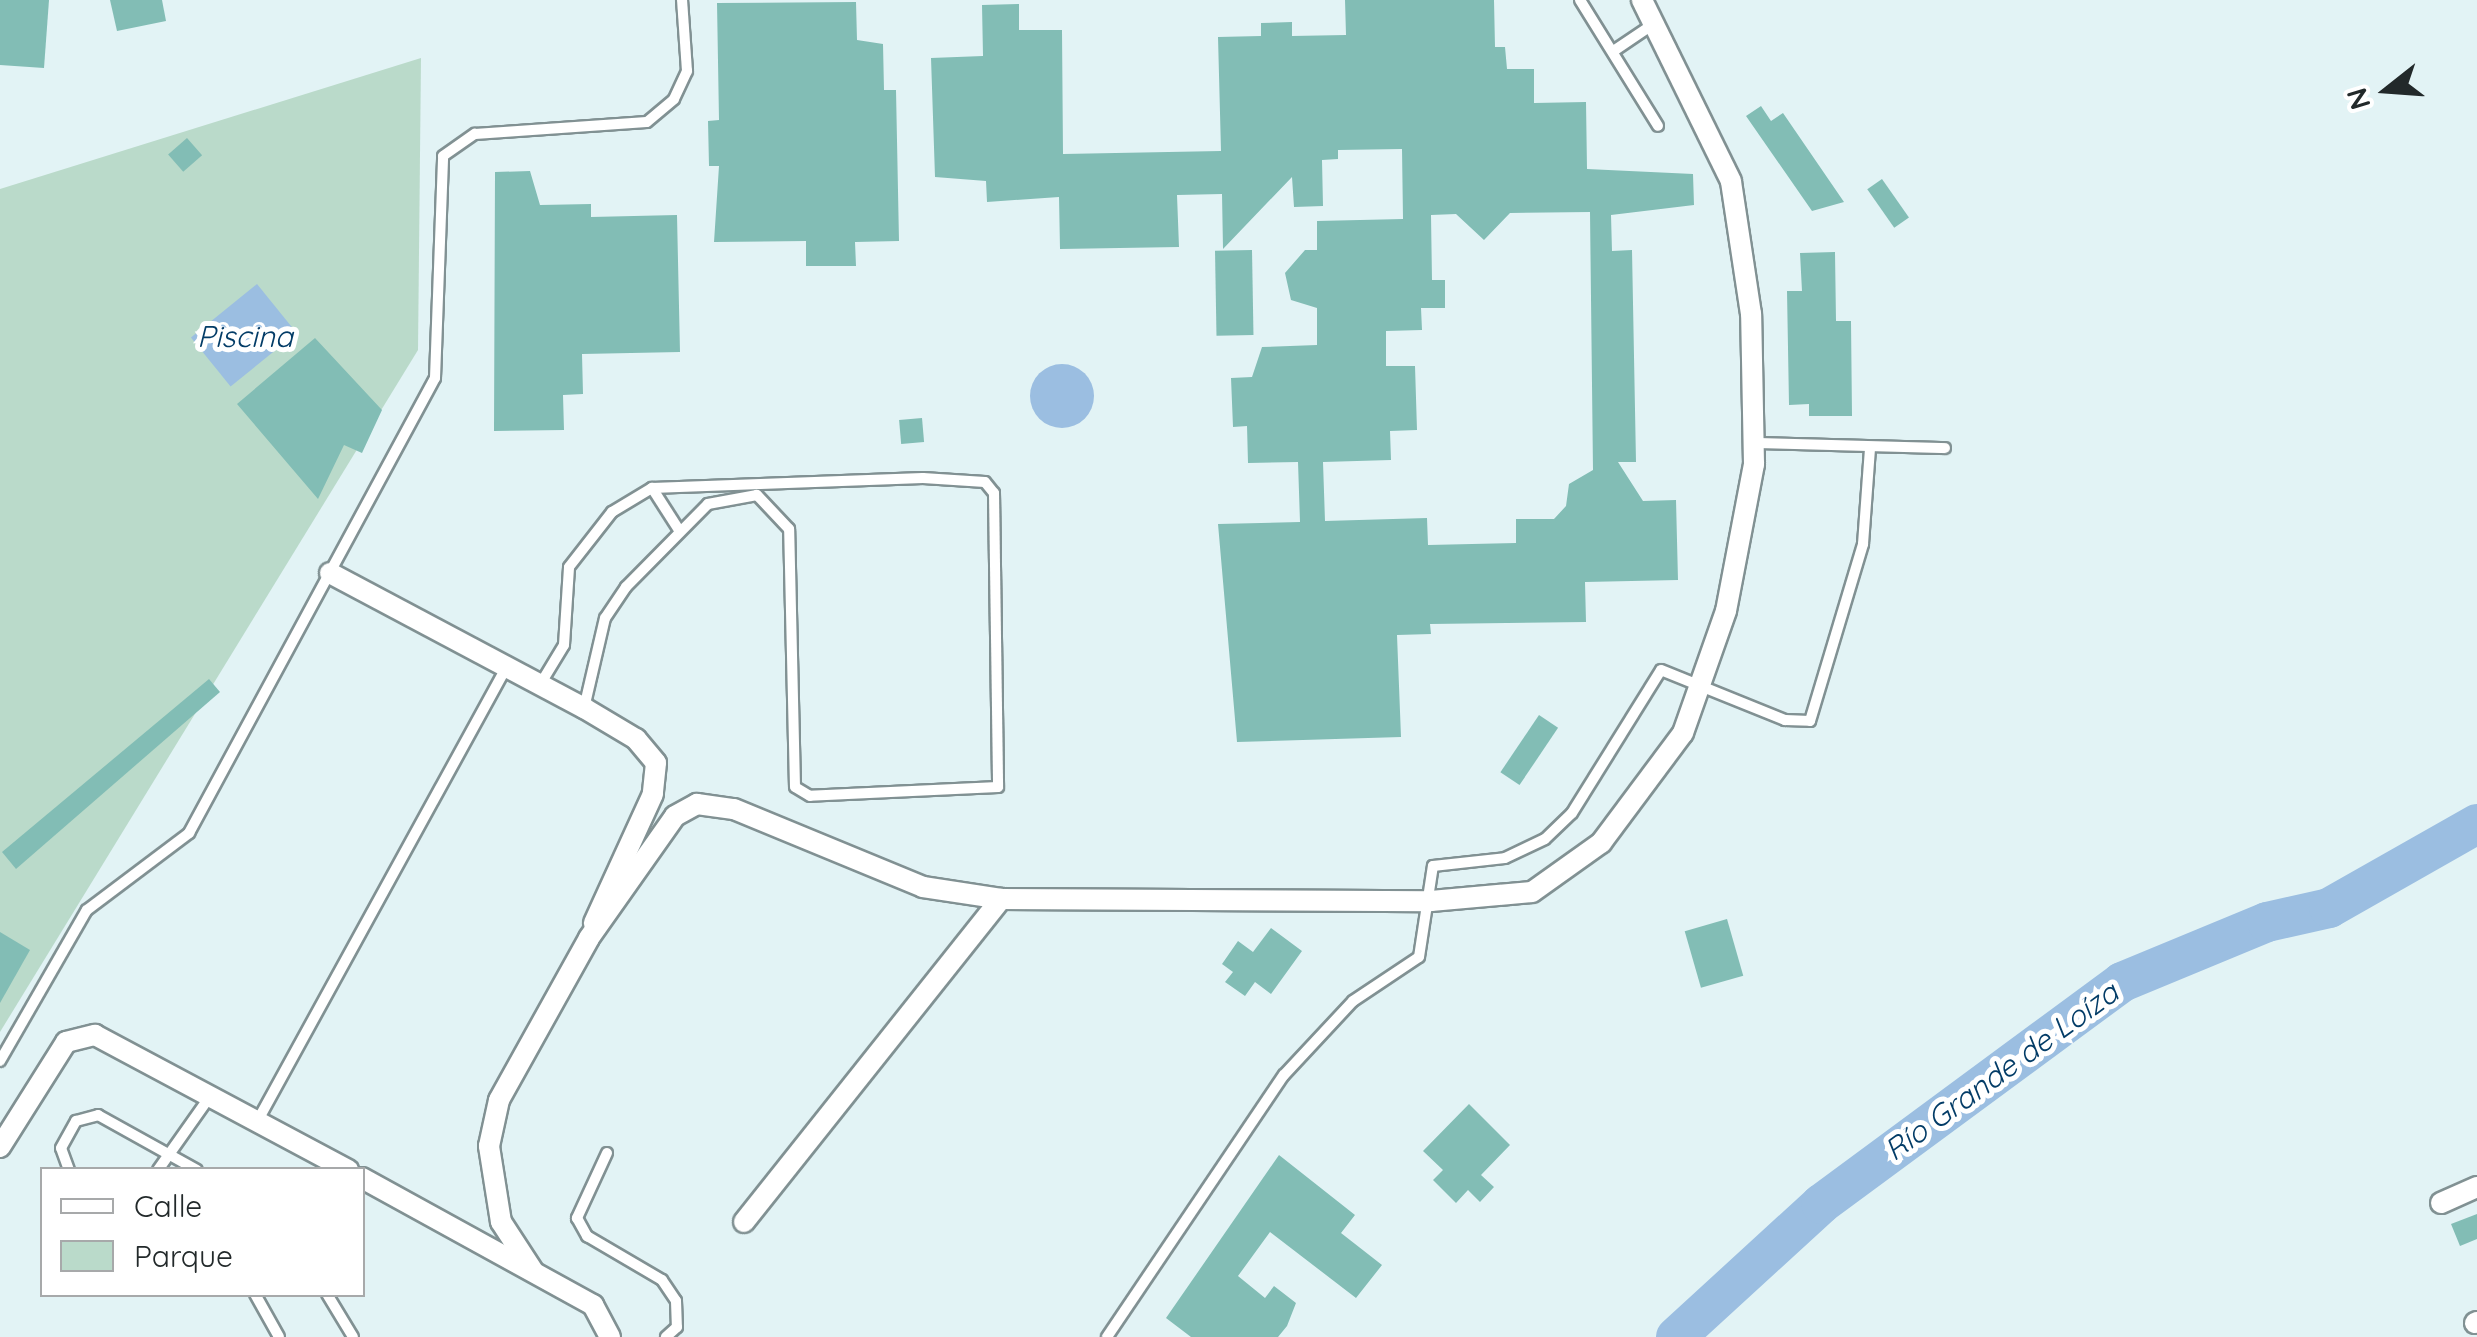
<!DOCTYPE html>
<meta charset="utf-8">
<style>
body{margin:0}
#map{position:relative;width:2477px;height:1337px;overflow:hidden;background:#e2f3f5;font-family:Quicksand,sans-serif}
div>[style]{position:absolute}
.green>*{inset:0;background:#badaca}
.water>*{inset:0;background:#9bbee1;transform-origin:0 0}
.round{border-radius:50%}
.river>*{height:40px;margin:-20px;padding:0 20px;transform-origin:20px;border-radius:20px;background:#9bbee1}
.building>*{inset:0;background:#82bdb5;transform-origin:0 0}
.roads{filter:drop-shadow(2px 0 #819193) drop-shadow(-2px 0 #819193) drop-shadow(0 2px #819193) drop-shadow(0 -2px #819193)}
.service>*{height:10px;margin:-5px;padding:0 5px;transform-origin:5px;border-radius:5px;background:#fff}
.minor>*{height:20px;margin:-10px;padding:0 10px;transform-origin:10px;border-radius:10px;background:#fff}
span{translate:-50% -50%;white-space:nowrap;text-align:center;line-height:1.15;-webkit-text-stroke:10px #fff;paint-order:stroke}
.water-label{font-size:30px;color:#033c67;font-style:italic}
.legend{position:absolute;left:40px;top:1167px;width:325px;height:130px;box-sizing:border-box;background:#fff;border:2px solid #a7a9aa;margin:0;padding:12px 18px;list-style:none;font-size:30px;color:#22292a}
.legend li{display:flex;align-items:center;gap:20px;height:50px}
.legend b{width:50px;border:2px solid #a7a9aa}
.north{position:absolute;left:2337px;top:40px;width:100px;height:100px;-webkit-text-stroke:8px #fff;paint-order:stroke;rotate:253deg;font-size:28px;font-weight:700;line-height:40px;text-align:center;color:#22292a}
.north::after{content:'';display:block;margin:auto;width:35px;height:45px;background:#22292a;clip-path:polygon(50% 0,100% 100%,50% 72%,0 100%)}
</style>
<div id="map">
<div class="green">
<i style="clip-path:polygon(421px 58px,418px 350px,0 1032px,0 189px)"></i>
</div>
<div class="water">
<i style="left:257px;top:284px;width:63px;height:85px;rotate:51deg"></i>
<i class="round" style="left:1030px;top:364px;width:64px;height:64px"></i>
</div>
<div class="river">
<i style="left:1676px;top:1337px;width:197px;rotate:-42.5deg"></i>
<i style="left:1821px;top:1204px;width:374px;rotate:-36.4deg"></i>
<i style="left:2122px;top:982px;width:157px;rotate:-22.5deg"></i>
<i style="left:2267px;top:922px;width:64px;rotate:-12.7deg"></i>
<i style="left:2329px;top:908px;width:170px;rotate:-29.6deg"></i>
</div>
<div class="building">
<i style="clip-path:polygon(0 0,49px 0,44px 68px,0 65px)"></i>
<i style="clip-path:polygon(110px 0,162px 0,166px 21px,117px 31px)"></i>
<i style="clip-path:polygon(evenodd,1345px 0,1494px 0,1495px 47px,1505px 47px,1507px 69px,1534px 69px,1534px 103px,1586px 102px,1587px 169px,1693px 174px,1694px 205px,1611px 215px,1612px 251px,1632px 250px,1636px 462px,1618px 462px,1643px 501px,1676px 500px,1678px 580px,1585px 582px,1586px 622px,1430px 624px,1431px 634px,1397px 635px,1401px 737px,1237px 742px,1218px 524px,1300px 522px,1298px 462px,1248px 463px,1247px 426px,1233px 427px,1231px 378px,1252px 377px,1262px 347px,1317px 345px,1317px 308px,1291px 300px,1285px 273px,1305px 250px,1317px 250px,1317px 221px,1403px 219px,1402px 149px,1338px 150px,1338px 159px,1322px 160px,1323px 206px,1294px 207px,1292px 177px,1223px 249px,1222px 194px,1177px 195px,1179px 247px,1060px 249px,1059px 197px,987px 202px,986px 181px,935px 177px,931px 58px,983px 56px,982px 5px,1019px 4px,1019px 30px,1062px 30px,1063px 154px,1221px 151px,1218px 37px,1261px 36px,1261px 23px,1292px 22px,1292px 36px,1346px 35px,1345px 0,1590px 212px,1593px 470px,1569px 484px,1566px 506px,1554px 519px,1516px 519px,1516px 543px,1428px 545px,1427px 518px,1325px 521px,1323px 462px,1391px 460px,1390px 431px,1417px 430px,1415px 366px,1386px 366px,1386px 331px,1422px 330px,1421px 308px,1445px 308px,1445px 280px,1432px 280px,1431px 215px,1456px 214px,1484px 240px,1510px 213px,1590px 212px)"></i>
<i style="clip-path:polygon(856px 2px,857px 40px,883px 44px,884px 90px,896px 90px,899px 241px,855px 242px,856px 266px,806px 266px,806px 241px,714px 242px,719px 166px,709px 166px,708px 121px,719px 120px,717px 3px)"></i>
<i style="clip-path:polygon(1761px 106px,1771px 121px,1783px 113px,1844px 202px,1812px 211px,1746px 116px)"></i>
<i style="left:187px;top:138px;width:23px;height:25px;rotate:49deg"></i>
<i style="clip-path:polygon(530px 171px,540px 205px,591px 204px,591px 217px,677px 215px,680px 352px,582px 354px,583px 394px,563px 395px,564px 430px,494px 431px,495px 172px)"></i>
<i style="left:1882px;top:179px;width:47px;height:18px;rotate:55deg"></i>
<i style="left:1252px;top:250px;width:85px;height:37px;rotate:89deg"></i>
<i style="clip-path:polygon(1835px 252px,1836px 321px,1851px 321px,1852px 416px,1809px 416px,1809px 404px,1789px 405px,1787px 291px,1802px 291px,1800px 253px)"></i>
<i style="clip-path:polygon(315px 338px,382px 410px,362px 453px,344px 445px,318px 499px,237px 404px)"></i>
<i style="left:922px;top:418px;width:24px;height:23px;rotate:85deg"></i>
<i style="clip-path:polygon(209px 679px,220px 692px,16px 869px,2px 852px)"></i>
<i style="left:1539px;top:715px;width:23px;height:69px;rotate:34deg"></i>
<i style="left:1727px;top:919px;width:59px;height:44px;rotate:74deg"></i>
<i style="clip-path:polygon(1271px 928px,1302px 951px,1271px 994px,1255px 982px,1245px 996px,1225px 982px,1233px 972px,1222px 964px,1238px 941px,1253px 952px)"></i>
<i style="clip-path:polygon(0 932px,30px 950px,0 1003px)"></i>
<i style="clip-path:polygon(1469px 1104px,1510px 1145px,1481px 1175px,1494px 1187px,1480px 1202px,1468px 1190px,1456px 1203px,1433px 1180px,1443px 1170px,1423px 1151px)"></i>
<i style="clip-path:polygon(1279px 1155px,1355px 1215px,1341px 1233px,1382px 1265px,1356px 1298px,1270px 1232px,1238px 1276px,1265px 1298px,1274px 1286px,1296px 1303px,1287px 1326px,1278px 1337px,1191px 1337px,1166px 1318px)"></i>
<i style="clip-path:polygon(2477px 1214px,2477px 1239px,2460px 1246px,2451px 1224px)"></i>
</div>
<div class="roads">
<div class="service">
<i style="left:1580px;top:0;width:148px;rotate:58.2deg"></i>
<i style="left:1615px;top:50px;width:48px;rotate:-34deg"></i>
<i style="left:1754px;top:443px;width:191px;rotate:1.5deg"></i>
<i style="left:652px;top:488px;width:50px;rotate:57.3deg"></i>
<i style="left:541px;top:683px;width:44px;rotate:-58.8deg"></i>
<i style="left:564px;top:645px;width:78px;rotate:-86.3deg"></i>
<i style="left:569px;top:567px;width:70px;rotate:-52deg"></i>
<i style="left:612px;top:512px;width:47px;rotate:-31deg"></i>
<i style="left:652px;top:488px;width:271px;rotate:-2.1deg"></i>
<i style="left:923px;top:478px;width:62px;rotate:3.7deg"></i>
<i style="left:985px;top:482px;width:14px;rotate:51deg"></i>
<i style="left:994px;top:493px;width:294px;rotate:89.2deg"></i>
<i style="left:998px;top:787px;width:188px;rotate:177.3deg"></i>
<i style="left:810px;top:796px;width:17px;rotate:-149deg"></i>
<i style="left:795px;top:787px;width:258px;rotate:-91.3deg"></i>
<i style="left:789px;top:529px;width:47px;rotate:-133.3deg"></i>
<i style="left:757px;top:495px;width:50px;rotate:169.6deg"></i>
<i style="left:708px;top:504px;width:117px;rotate:134.7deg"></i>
<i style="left:626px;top:587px;width:37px;rotate:124deg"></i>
<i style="left:605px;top:618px;width:92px;rotate:103.1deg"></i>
<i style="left:0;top:1061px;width:174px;rotate:-60.1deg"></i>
<i style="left:87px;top:910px;width:128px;rotate:-37deg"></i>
<i style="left:189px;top:833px;width:517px;rotate:-61.6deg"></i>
<i style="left:435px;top:378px;width:222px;rotate:-87.9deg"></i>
<i style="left:443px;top:156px;width:39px;rotate:-35deg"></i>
<i style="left:475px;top:134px;width:172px;rotate:-4deg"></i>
<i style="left:647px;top:122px;width:35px;rotate:-40deg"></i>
<i style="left:674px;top:99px;width:31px;rotate:-65deg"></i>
<i style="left:687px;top:71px;width:71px;rotate:-94deg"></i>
<i style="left:258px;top:1120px;width:516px;rotate:-61.25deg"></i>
<i style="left:607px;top:1153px;width:72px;rotate:114.8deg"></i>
<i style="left:577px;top:1218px;width:21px;rotate:61deg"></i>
<i style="left:587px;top:1236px;width:87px;rotate:30.4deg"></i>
<i style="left:662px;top:1280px;width:25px;rotate:56deg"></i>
<i style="left:676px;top:1301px;width:26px;rotate:88deg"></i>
<i style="left:677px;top:1327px;width:15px;rotate:138deg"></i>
<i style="left:69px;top:1170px;width:23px;rotate:-110deg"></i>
<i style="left:61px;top:1148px;width:31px;rotate:-61deg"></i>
<i style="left:76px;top:1121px;width:23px;rotate:-15deg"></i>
<i style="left:98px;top:1115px;width:113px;rotate:29.1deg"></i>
<i style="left:158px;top:1170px;width:92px;rotate:-54.8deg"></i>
<i style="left:255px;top:1294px;width:49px;rotate:60.8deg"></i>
<i style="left:327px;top:1294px;width:50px;rotate:58.8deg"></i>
<i style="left:1107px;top:1337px;width:316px;rotate:-56deg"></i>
<i style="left:1284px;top:1075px;width:101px;rotate:-47deg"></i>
<i style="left:1353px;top:1001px;width:79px;rotate:-33.7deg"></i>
<i style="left:1419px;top:957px;width:92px;rotate:-81.3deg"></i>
<i style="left:1433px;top:866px;width:72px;rotate:-6.3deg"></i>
<i style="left:1505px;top:858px;width:44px;rotate:-25.4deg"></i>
<i style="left:1545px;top:839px;width:37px;rotate:-44deg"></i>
<i style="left:1572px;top:813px;width:168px;rotate:-58.1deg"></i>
<i style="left:1661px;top:670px;width:134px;rotate:22deg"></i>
<i style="left:1785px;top:720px;width:25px;rotate:2deg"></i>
<i style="left:1810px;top:721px;width:185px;rotate:-73.3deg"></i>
<i style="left:1863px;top:544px;width:96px;rotate:-85.8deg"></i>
</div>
<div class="minor">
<i style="left:330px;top:573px;width:288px;rotate:28deg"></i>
<i style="left:584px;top:708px;width:61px;rotate:30.8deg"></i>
<i style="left:636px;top:739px;width:31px;rotate:50deg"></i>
<i style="left:656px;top:763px;width:31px;rotate:96deg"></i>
<i style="left:653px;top:794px;width:142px;rotate:114.6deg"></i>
<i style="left:0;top:1147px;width:124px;rotate:-57.8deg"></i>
<i style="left:66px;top:1042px;width:30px;rotate:-14deg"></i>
<i style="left:95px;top:1035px;width:287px;rotate:28.1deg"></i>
<i style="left:362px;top:1178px;width:264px;rotate:28.8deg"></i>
<i style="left:593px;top:1305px;width:36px;rotate:62deg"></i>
<i style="left:2441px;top:1203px;width:39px;rotate:-24deg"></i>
<i style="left:744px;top:1222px;width:413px;rotate:-51.5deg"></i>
<i style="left:1001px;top:899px;width:430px;rotate:0.3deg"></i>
<i style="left:1431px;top:901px;width:101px;rotate:-5.1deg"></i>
<i style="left:1532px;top:892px;width:85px;rotate:-35.4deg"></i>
<i style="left:1601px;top:843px;width:137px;rotate:-53.3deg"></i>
<i style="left:1683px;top:733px;width:129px;rotate:-70.6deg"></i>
<i style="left:1726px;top:611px;width:150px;rotate:-79.2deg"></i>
<i style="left:1754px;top:464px;width:150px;rotate:-91.1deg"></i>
<i style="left:1751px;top:314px;width:134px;rotate:-98.6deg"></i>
<i style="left:1731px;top:181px;width:202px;rotate:-116.2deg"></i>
<i style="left:533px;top:1271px;width:59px;rotate:-123.1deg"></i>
<i style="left:501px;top:1222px;width:77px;rotate:-99deg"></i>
<i style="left:489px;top:1146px;width:47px;rotate:-77.7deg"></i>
<i style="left:499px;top:1100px;width:185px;rotate:-60.9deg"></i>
<i style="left:589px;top:938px;width:149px;rotate:-54.8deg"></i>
<i style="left:675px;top:816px;width:25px;rotate:-29deg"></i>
<i style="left:697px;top:804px;width:37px;rotate:8deg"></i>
<i style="left:734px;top:809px;width:204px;rotate:22.4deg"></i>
<i style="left:923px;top:887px;width:79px;rotate:8.7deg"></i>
<i style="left:2475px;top:1323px;width:2px;rotate:-27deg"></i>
</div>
</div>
<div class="water-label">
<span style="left:245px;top:336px">Piscina</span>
<span style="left:2001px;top:1071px;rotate:-36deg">Río Grande de Loíza</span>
</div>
<ul class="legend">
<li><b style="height:12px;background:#fff"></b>Calle</li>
<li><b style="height:28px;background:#badaca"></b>Parque</li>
</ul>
<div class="north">N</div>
</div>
